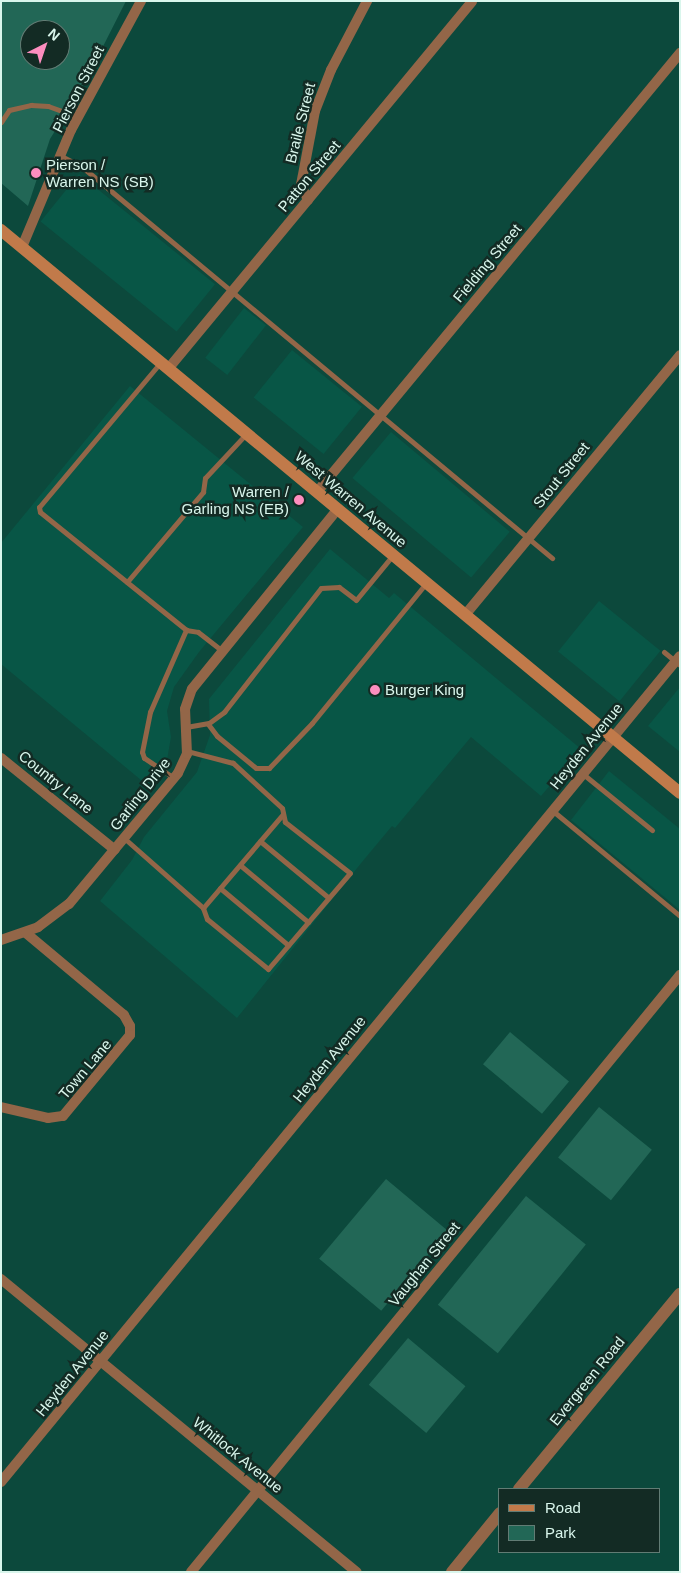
<!DOCTYPE html>
<style>
body{margin:0}
#map{position:relative;width:681px;height:1573px;overflow:hidden;background:#0c493c;font-family:Helvetica,sans-serif}
div>[style]{position:absolute}
.built>*{inset:0;background:#085646;transform-origin:0 0}
.green>*{inset:0;background:#226756;transform-origin:0 0}
.service>*{height:5px;margin:-2.5px;padding:0 2.5px;transform-origin:2.5px;border-radius:2.5px;background:#936648}
.minor>*{height:10px;margin:-5px;padding:0 5px;transform-origin:5px;border-radius:5px;background:#936648}
.tertiary>*{height:12px;margin:-6px;padding:0 6px;transform-origin:6px;border-radius:6px;background:#936648}
.secondary>*{height:12px;margin:-6px;padding:0 6px;transform-origin:6px;border-radius:6px;background:#c17a4a}
.dots>*{width:14px;height:14px;translate:-50% -50%;box-sizing:border-box;border:2px solid #132b24;border-radius:50%}
span{translate:-50% -50%;white-space:nowrap;text-align:center;line-height:1.15;-webkit-text-stroke:5px #132b24;paint-order:stroke}
.street-label{font-size:15px;color:#d9f6ec}
.poi-label{font-size:15px;color:#d9f6ec}
.left{translate:0 -50%;text-align:left}
.right{translate:-100% -50%;text-align:right}
.frame{position:absolute;inset:0;border:2px solid #d9f6ec;pointer-events:none}
.legend{position:absolute;left:498px;top:1488px;width:162px;height:65px;box-sizing:border-box;background:#132b24;border:1px solid #627c74;margin:0;padding:6px 9px;list-style:none;font-size:15px;color:#d9f6ec}
.legend li{display:flex;align-items:center;gap:10px;height:25px}
.legend b{width:25px;border:1px solid #627c74}
.north{position:absolute;left:20px;top:20px;width:50px;height:50px;box-sizing:border-box;background:#132b24;border:1px solid #627c74;border-radius:50%;rotate:41deg;font-size:14px;font-weight:700;line-height:20px;text-align:center;color:#d9f6ec}
.north::after{content:'';display:block;margin:auto;width:18px;height:22px;background:#fd8ebf;clip-path:polygon(50% 0,100% 100%,50% 72%,0 100%)}
</style>
<div id="map">
<div class="built">
<i style="left:79px;top:174px;width:175px;height:61px;rotate:39deg"></i>
<i style="left:244px;top:308px;width:28px;height:63px;rotate:38deg"></i>
<i style="left:292px;top:350px;width:90px;height:61px;rotate:39deg"></i>
<i style="clip-path:polygon(130px 386px,303px 527px,199px 652px,174px 687px,167px 711px,171px 737px,167px 760px,147px 785px,1px 664px,1px 543px)"></i>
<i style="left:391px;top:432px;width:155px;height:60px;rotate:40deg"></i>
<i style="clip-path:polygon(330px 549px,389px 598px,394px 593px,581px 749px,541px 796px,471px 737px,395px 828px,392px 826px,362px 862px,237px 1018px,100px 901px,132px 860px,144px 837px,197px 772px,210px 735px,209px 699px)"></i>
<i style="left:599px;top:601px;width:79px;height:65px;rotate:39deg"></i>
<i style="clip-path:polygon(680px 687px,680px 752px,648px 726px)"></i>
<i style="clip-path:polygon(609px 771px,680px 829px,680px 910px,571px 820px)"></i>
</div>
<div class="green">
<i style="clip-path:polygon(evenodd,1px 1px,126px 1px,84px 84px,50px 139px,28px 206px,1px 183px,1px 1px,30px 30px,60px 30px,60px 60px,30px 60px,30px 30px)"></i>
<i style="left:510px;top:1032px;width:77px;height:42px;rotate:40deg"></i>
<i style="left:599px;top:1107px;width:68px;height:65px;rotate:39deg"></i>
<i style="left:386px;top:1179px;width:81px;height:104px;rotate:40deg"></i>
<i style="left:526px;top:1196px;width:77px;height:140px;rotate:39deg"></i>
<i style="left:408px;top:1338px;width:75px;height:61px;rotate:40deg"></i>
</div>
<div class="service">
<i style="left:1px;top:122px;width:14px;rotate:-56deg"></i>
<i style="left:9px;top:110px;width:23px;rotate:-13deg"></i>
<i style="left:31px;top:105px;width:17px;rotate:3deg"></i>
<i style="left:48px;top:106px;width:32px;rotate:20deg"></i>
<i style="left:61px;top:156px;width:22px;rotate:27deg"></i>
<i style="left:81px;top:166px;width:613px;rotate:39.77deg"></i>
<i style="left:160px;top:363px;width:188px;rotate:130deg"></i>
<i style="left:39px;top:507px;width:5px;rotate:79deg"></i>
<i style="left:40px;top:512px;width:188px;rotate:38.9deg"></i>
<i style="left:186px;top:630px;width:12px;rotate:9deg"></i>
<i style="left:198px;top:632px;width:31px;rotate:38deg"></i>
<i style="left:127px;top:582px;width:118px;rotate:-49.8deg"></i>
<i style="left:203px;top:492px;width:14px;rotate:-82deg"></i>
<i style="left:205px;top:478px;width:60px;rotate:-47deg"></i>
<i style="left:664px;top:652px;width:21px;rotate:39deg"></i>
<i style="left:208px;top:724px;width:15px;rotate:53deg"></i>
<i style="left:217px;top:736px;width:50px;rotate:39.4deg"></i>
<i style="left:256px;top:768px;width:13px"></i>
<i style="left:269px;top:768px;width:62px;rotate:-46.3deg"></i>
<i style="left:312px;top:723px;width:181px;rotate:-50.8deg"></i>
<i style="left:186px;top:727px;width:23px;rotate:-10deg"></i>
<i style="left:209px;top:723px;width:19px;rotate:-36deg"></i>
<i style="left:224px;top:712px;width:157px;rotate:-52deg"></i>
<i style="left:321px;top:588px;width:18px;rotate:-3deg"></i>
<i style="left:339px;top:587px;width:21px;rotate:37deg"></i>
<i style="left:356px;top:600px;width:58px;rotate:-50.6deg"></i>
<i style="left:583px;top:774px;width:89px;rotate:39.1deg"></i>
<i style="left:174px;top:778px;width:36px;rotate:-146deg"></i>
<i style="left:144px;top:758px;width:6px;rotate:-108deg"></i>
<i style="left:142px;top:752px;width:41px;rotate:-78.7deg"></i>
<i style="left:150px;top:712px;width:90px;rotate:-66.3deg"></i>
<i style="left:553px;top:811px;width:165px;rotate:39.6deg"></i>
<i style="left:124px;top:838px;width:106px;rotate:41.5deg"></i>
<i style="left:203px;top:908px;width:12px;rotate:70deg"></i>
<i style="left:207px;top:919px;width:79px;rotate:39.3deg"></i>
<i style="left:268px;top:969px;width:126px;rotate:-49.5deg"></i>
<i style="left:350px;top:873px;width:83px;rotate:-141.9deg"></i>
<i style="left:285px;top:822px;width:14px;rotate:-102deg"></i>
<i style="left:282px;top:808px;width:67px;rotate:-137.4deg"></i>
<i style="left:233px;top:763px;width:48px;rotate:-165.4deg"></i>
<i style="left:260px;top:841px;width:89px;rotate:39.6deg"></i>
<i style="left:240px;top:865px;width:89px;rotate:40deg"></i>
<i style="left:220px;top:888px;width:89px;rotate:40deg"></i>
<i style="left:203px;top:908px;width:123px;rotate:-49.6deg"></i>
</div>
<div class="minor">
<i style="left:308px;top:200px;width:17px;rotate:-115deg"></i>
<i style="left:301px;top:185px;width:75px;rotate:-79.3deg"></i>
<i style="left:315px;top:111px;width:44px;rotate:-68.7deg"></i>
<i style="left:331px;top:70px;width:78px;rotate:-62.4deg"></i>
<i style="left:22px;top:247px;width:127px;rotate:-67.3deg"></i>
<i style="left:71px;top:130px;width:147px;rotate:-61.5deg"></i>
<i style="left:168px;top:369px;width:477px;rotate:-50.4deg"></i>
<i style="left:317px;top:492px;width:570px;rotate:-50.41deg"></i>
<i style="left:465px;top:615px;width:337px;rotate:-50.4deg"></i>
<i style="left:1px;top:758px;width:146px;rotate:38.9deg"></i>
<i style="left:1px;top:940px;width:39px;rotate:-19deg"></i>
<i style="left:38px;top:927px;width:39px;rotate:-37deg"></i>
<i style="left:69px;top:904px;width:170px;rotate:-50.2deg"></i>
<i style="left:178px;top:773px;width:21px;rotate:-65deg"></i>
<i style="left:187px;top:754px;width:45px;rotate:-92.5deg"></i>
<i style="left:185px;top:709px;width:21px;rotate:-71deg"></i>
<i style="left:192px;top:689px;width:232px;rotate:-51deg"></i>
<i style="left:1px;top:1107px;width:48px;rotate:13.2deg"></i>
<i style="left:48px;top:1118px;width:15px;rotate:-8deg"></i>
<i style="left:63px;top:1116px;width:105px;rotate:-50.4deg"></i>
<i style="left:130px;top:1035px;width:9px;rotate:-90deg"></i>
<i style="left:130px;top:1026px;width:13px;rotate:-119deg"></i>
<i style="left:124px;top:1015px;width:128px;rotate:-140.1deg"></i>
<i style="left:1px;top:1279px;width:461px;rotate:39.5deg"></i>
<i style="left:1px;top:1482px;width:1069px;rotate:-50.58deg"></i>
<i style="left:191px;top:1572px;width:772px;rotate:-50.68deg"></i>
</div>
<div class="tertiary">
<i style="left:519px;top:1489px;width:253px;rotate:-50.5deg"></i>
<i style="left:452px;top:1572px;width:76px;rotate:-50.9deg"></i>
</div>
<div class="secondary">
<i style="left:1px;top:230px;width:882px;rotate:39.66deg"></i>
</div>
<div class="dots">
<i style="left:36px;top:173px;background:#fd8ebf"></i>
<i style="left:299px;top:500px;background:#fd8ebf"></i>
<i style="left:375px;top:690px;background:#fd8ebf"></i>
</div>
<div class="street-label">
<span style="left:78px;top:89px;rotate:-63deg">Pierson Street</span>
<span style="left:300px;top:123px;rotate:-76deg">Braile Street</span>
<span style="left:309px;top:176px;rotate:-50deg">Patton Street</span>
<span style="left:487px;top:263px;rotate:-50deg">Fielding Street</span>
<span style="left:561px;top:475px;rotate:-51deg">Stout Street</span>
<span style="left:351px;top:499px;rotate:40deg">West Warren Avenue</span>
<span style="left:586px;top:746px;rotate:-51deg">Heyden Avenue</span>
<span style="left:56px;top:782px;rotate:39deg">Country Lane</span>
<span style="left:140px;top:794px;rotate:-52deg">Garling Drive</span>
<span style="left:329px;top:1059px;rotate:-51deg">Heyden Avenue</span>
<span style="left:85px;top:1069px;rotate:-50deg">Town Lane</span>
<span style="left:424px;top:1264px;rotate:-51deg">Vaughan Street</span>
<span style="left:72px;top:1373px;rotate:-51deg">Heyden Avenue</span>
<span style="left:587px;top:1381px;rotate:-51deg">Evergreen Road</span>
<span style="left:238px;top:1455px;rotate:39deg">Whitlock Avenue</span>
</div>
<div class="poi-label">
<span class="left" style="left:46px;top:173px">Pierson /<br>Warren NS (SB)</span>
<span class="right" style="left:289px;top:500px">Warren /<br>Garling NS (EB)</span>
<span class="left" style="left:385px;top:690px">Burger King</span>
</div>
<div class="frame"></div>
<ul class="legend">
<li><b style="height:6px;background:#c17a4a"></b>Road</li>
<li><b style="height:14px;background:#226756"></b>Park</li>
</ul>
<div class="north">N</div>
</div>
